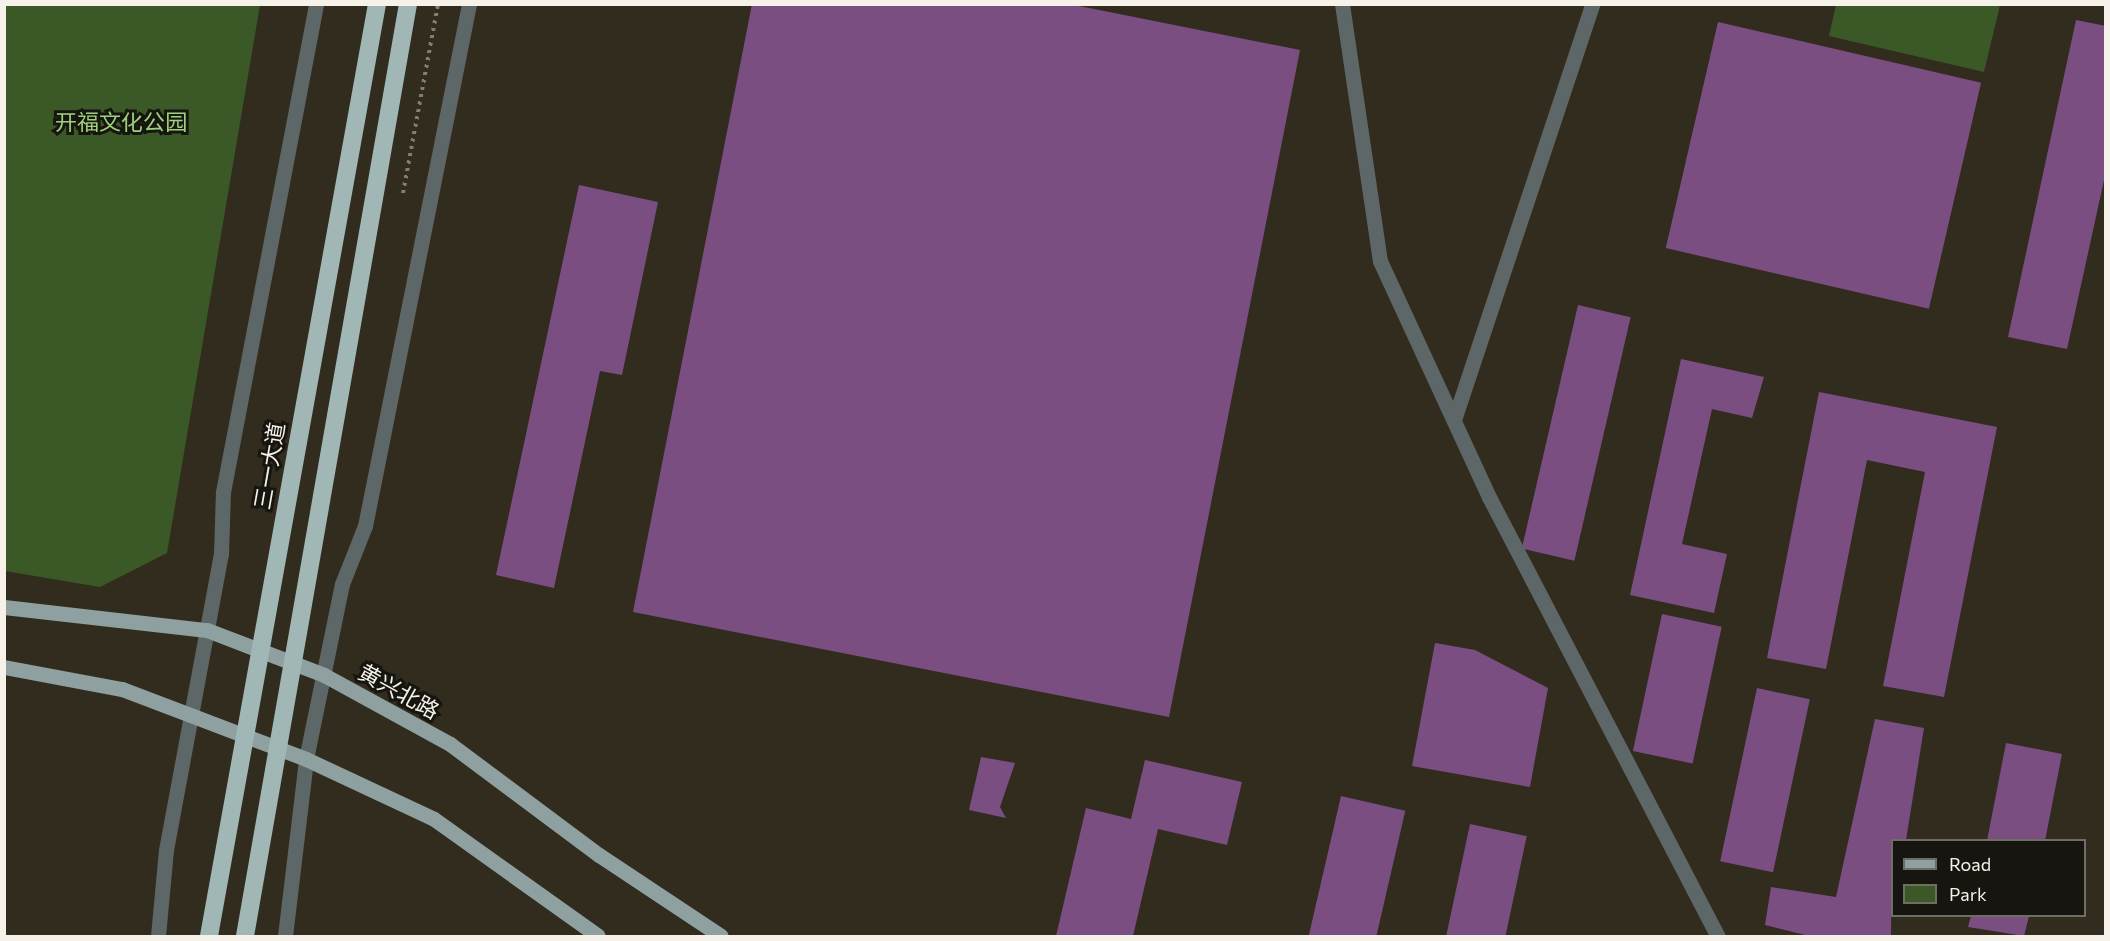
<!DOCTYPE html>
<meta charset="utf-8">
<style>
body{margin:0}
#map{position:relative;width:2110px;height:941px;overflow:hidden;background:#322c1e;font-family:Commissioner,"Noto Sans SC",sans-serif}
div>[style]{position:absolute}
.green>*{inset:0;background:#3b5927}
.building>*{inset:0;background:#7a4e81;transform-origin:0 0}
.path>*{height:4px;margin-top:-2px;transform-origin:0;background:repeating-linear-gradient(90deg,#837d72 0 3px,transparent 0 7.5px)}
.minor>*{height:15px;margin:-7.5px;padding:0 7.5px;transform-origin:7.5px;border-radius:7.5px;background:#5e6767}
.major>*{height:15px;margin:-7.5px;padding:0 7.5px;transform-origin:7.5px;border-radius:7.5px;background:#8ea0a0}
.highway>*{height:18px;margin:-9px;padding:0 9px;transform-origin:9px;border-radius:9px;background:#a1b7b6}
span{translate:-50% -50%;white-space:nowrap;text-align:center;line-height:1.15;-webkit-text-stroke:6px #17150f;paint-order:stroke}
.park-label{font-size:22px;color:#9ed17d}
.street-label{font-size:22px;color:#f6f2e9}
.frame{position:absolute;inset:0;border:6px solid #f6f2e9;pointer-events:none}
.legend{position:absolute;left:1891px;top:839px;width:195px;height:78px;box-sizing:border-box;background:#17150f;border:2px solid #706d66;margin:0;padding:8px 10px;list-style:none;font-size:18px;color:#f6f2e9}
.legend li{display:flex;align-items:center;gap:12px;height:30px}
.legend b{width:30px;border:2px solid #706d66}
</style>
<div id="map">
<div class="green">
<i style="clip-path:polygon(4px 5px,260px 5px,167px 553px,100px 587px,5px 571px)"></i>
<i style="clip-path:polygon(1836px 5px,1836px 4px,2000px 5px,1984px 72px,1829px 36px)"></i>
</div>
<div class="building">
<i style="clip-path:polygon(752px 4px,1069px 4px,1300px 50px,1169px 717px,633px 612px)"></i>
<i style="clip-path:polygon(2076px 20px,2106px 26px,2106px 171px,2067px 349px,2008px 337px)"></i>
<i style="left:1718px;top:22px;width:270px;height:232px;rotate:13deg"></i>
<i style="clip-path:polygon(579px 185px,658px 202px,622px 375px,600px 371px,554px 588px,496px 575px)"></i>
<i style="left:1578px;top:305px;width:54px;height:250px;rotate:13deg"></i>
<i style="clip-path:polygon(1681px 359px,1764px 377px,1752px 418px,1712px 409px,1682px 544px,1727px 554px,1714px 613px,1630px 595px)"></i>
<i style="clip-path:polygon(1819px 392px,1997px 427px,1944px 697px,1883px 686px,1925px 472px,1867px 460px,1826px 669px,1767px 658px)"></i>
<i style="left:1662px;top:614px;width:61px;height:140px;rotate:12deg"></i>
<i style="clip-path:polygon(1435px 643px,1475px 650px,1548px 688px,1530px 787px,1412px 766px)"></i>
<i style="left:1757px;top:688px;width:54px;height:177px;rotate:12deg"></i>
<i style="clip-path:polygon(1875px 719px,1924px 728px,1906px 840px,1892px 840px,1891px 936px,1809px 936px,1765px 925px,1771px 887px,1836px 897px)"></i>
<i style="left:2006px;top:743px;width:57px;height:99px;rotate:11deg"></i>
<i style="clip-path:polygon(981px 757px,1015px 763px,1000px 807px,1006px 818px,969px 810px)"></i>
<i style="clip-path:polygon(1145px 760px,1242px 782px,1227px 845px,1158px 829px,1133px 936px,1056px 936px,1086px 808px,1131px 819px)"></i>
<i style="left:1341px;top:796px;width:66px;height:144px;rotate:13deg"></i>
<i style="left:1470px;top:824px;width:58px;height:115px;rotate:12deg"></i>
<i style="clip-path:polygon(1971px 916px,2029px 916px,2024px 936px,1968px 927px)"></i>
</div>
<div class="path">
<i style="left:403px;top:193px;width:192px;rotate:-79.5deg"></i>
</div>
<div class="minor">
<i style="left:1342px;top:4px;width:260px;rotate:81.6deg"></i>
<i style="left:1380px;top:261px;width:260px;rotate:65.2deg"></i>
<i style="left:1489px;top:497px;width:495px;rotate:62.5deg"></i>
<i style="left:1454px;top:420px;width:438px;rotate:-71.6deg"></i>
<i style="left:158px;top:936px;width:86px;rotate:-84.7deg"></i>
<i style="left:166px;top:850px;width:301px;rotate:-79.5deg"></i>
<i style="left:221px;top:554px;width:62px;rotate:-88.2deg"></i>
<i style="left:223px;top:492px;width:497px;rotate:-79.2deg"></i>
<i style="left:285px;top:936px;width:178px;rotate:-83.2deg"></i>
<i style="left:306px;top:759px;width:179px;rotate:-78.4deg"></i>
<i style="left:342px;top:584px;width:62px;rotate:-68.4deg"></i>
<i style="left:365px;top:526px;width:532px;rotate:-78.73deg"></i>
</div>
<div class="major">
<i style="left:4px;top:607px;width:204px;rotate:6.5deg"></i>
<i style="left:207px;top:630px;width:125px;rotate:21deg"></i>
<i style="left:324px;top:675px;width:144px;rotate:28.7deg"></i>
<i style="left:450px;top:744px;width:186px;rotate:36.7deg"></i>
<i style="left:599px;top:855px;width:146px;rotate:33.6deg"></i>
<i style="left:4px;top:667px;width:120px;rotate:10.6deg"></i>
<i style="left:122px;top:689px;width:197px;rotate:20.8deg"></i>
<i style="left:306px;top:759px;width:141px;rotate:25.1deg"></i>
<i style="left:434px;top:819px;width:201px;rotate:35.5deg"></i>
</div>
<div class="highway">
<i style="left:209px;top:936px;width:947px;rotate:-79.78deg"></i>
<i style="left:245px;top:936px;width:946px;rotate:-80.08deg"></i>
</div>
<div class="park-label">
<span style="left:121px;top:122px">开福文化公园</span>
</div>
<div class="street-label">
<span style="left:269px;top:466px;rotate:-80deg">三一大道</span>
<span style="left:399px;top:691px;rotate:29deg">黄兴北路</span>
</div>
<div class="frame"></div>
<ul class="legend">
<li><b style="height:8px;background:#8ea0a0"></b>Road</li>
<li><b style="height:16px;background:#3b5927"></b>Park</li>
</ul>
</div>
